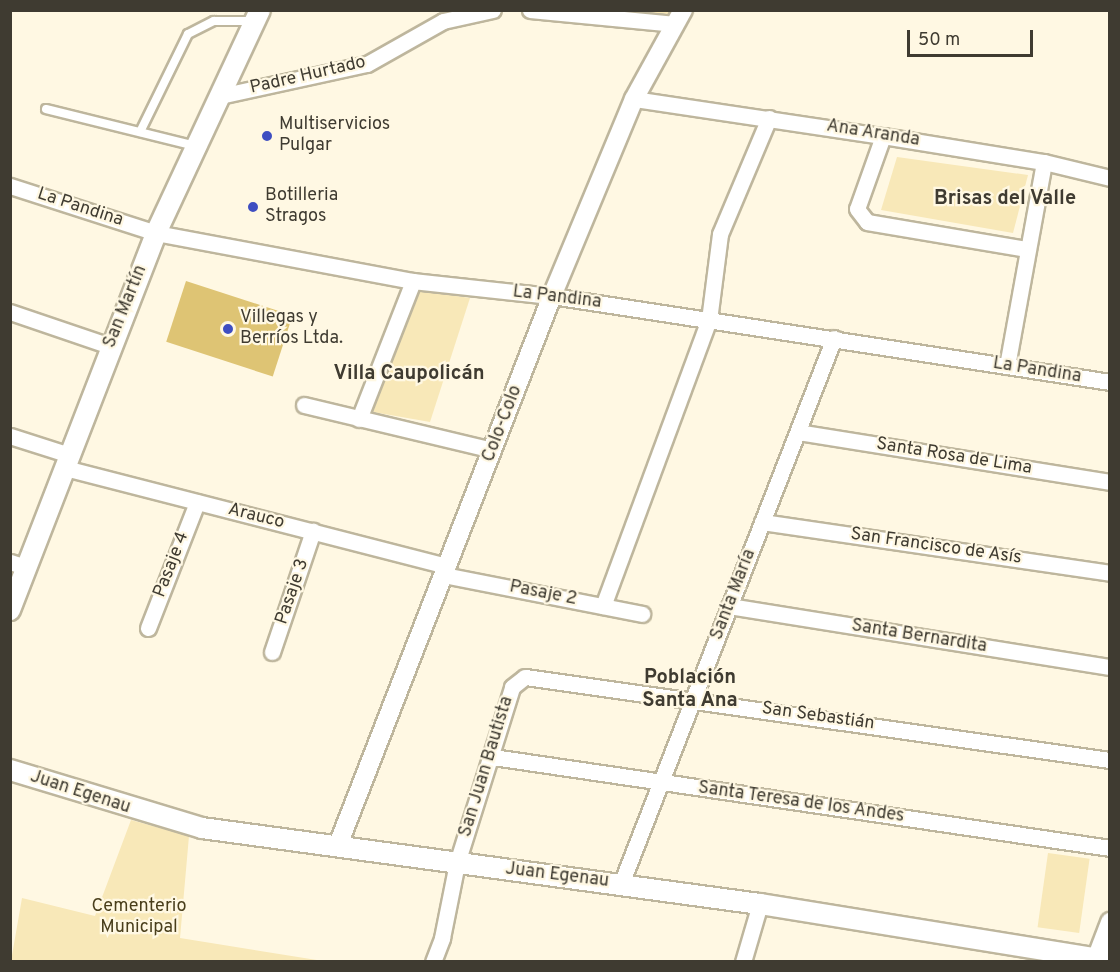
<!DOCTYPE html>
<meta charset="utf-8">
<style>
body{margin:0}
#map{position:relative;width:1120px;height:972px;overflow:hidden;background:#fff8e3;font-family:Overpass,sans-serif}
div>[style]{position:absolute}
.green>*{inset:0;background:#f8e8b8;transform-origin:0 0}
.building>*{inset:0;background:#dec474;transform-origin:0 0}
.roads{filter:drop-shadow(2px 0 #beb69d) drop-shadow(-2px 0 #beb69d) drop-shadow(0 2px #beb69d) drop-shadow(0 -2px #beb69d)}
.service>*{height:8px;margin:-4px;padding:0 4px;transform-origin:4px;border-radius:4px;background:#fff}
.minor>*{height:15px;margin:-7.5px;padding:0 7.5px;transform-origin:7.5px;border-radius:7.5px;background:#fff}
.tertiary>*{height:18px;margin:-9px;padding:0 9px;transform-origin:9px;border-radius:9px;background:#fff}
.secondary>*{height:20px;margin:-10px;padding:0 10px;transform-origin:10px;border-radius:10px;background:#fff}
.dots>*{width:16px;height:16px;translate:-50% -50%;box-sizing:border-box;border:3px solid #fff8e3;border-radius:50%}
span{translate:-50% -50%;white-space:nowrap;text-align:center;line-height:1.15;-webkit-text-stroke:4.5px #fff8e3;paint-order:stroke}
.street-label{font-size:18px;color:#3f3b31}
.poi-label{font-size:18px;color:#3f3b31}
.left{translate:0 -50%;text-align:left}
.park-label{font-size:18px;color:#493e1b}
.neighbourhood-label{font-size:20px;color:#3f3b31;font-weight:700}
.frame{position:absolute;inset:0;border:12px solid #3f3b31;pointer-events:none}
.scale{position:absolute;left:907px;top:30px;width:126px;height:27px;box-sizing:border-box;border:3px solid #3f3b31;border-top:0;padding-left:8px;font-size:18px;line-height:21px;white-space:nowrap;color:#3f3b31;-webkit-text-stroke:4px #fff8e3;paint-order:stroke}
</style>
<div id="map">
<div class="green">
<i style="clip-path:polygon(615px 10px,684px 11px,678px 20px,614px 14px)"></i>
<i style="clip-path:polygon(897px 157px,1028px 175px,1013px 233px,881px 210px)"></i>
<i style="clip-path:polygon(417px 290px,470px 298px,430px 422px,373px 412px)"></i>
<i style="clip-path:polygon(131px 820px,189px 836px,180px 938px,323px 961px,11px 961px,22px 898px,95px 916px)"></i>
<i style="left:1048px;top:853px;width:42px;height:75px;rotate:8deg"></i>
</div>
<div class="building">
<i style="left:186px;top:281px;width:112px;height:64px;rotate:18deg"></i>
</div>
<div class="roads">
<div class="service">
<i style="left:46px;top:109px;width:154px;rotate:13.9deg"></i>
<i style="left:140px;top:132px;width:109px;rotate:-63.9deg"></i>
<i style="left:188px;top:34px;width:29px;rotate:-27deg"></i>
<i style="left:214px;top:21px;width:40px"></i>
</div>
<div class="minor">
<i style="left:530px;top:10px;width:146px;rotate:5.5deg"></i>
<i style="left:220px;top:96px;width:150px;rotate:-12.3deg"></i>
<i style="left:367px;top:64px;width:87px;rotate:-29.5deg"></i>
<i style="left:443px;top:21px;width:51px;rotate:-12.4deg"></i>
<i style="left:634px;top:99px;width:252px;rotate:8.5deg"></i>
<i style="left:883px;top:136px;width:163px;rotate:9.2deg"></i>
<i style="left:1044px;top:162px;width:68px;rotate:13.6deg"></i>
<i style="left:883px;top:136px;width:77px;rotate:109.6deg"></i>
<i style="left:857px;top:209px;width:16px;rotate:52deg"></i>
<i style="left:867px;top:222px;width:161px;rotate:9.6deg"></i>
<i style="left:10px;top:186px;width:153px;rotate:17.8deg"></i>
<i style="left:156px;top:233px;width:261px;rotate:10.6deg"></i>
<i style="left:413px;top:281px;width:140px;rotate:6.2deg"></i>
<i style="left:552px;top:296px;width:565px;rotate:8.76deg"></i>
<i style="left:10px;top:312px;width:106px;rotate:18.8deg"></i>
<i style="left:1007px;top:366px;width:207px;rotate:-79.7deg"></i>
<i style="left:304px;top:405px;width:194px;rotate:13.4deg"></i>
<i style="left:359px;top:419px;width:148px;rotate:-68.6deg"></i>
<i style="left:798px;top:432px;width:316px;rotate:9.1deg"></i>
<i style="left:10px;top:436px;width:63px;rotate:17.6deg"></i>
<i style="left:65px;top:468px;width:395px;rotate:14.4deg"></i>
<i style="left:762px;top:522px;width:352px;rotate:8.3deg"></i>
<i style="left:10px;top:562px;width:16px;rotate:18deg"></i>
<i style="left:444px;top:575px;width:202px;rotate:11.1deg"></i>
<i style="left:603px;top:606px;width:305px;rotate:-69.7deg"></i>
<i style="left:709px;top:320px;width:87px;rotate:-82.7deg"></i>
<i style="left:720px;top:234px;width:126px;rotate:-67.1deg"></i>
<i style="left:729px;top:606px;width:386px;rotate:9.1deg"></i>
<i style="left:148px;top:628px;width:135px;rotate:-68.7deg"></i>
<i style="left:272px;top:652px;width:128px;rotate:-71.3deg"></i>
<i style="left:493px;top:757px;width:624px;rotate:8.39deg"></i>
<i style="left:621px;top:884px;width:586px;rotate:-68.69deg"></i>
<i style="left:433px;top:962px;width:26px;rotate:-69deg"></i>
<i style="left:442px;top:938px;width:76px;rotate:-78.7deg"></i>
<i style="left:457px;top:863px;width:184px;rotate:-72.6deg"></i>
<i style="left:512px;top:687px;width:16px;rotate:-38deg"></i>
<i style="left:525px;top:677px;width:591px;rotate:8.08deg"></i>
<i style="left:743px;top:962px;width:60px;rotate:-73.7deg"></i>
</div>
<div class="tertiary">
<i style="left:338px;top:845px;width:589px;rotate:-68.7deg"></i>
<i style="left:552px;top:296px;width:213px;rotate:-67.4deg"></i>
<i style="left:634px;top:99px;width:102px;rotate:-61.2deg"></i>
<i style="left:1096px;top:959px;width:40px;rotate:-69deg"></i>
</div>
<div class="secondary">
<i style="left:10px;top:610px;width:404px;rotate:-68.8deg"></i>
<i style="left:156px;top:233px;width:246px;rotate:-65deg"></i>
<i style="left:10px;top:770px;width:201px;rotate:16.8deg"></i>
<i style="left:202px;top:828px;width:563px;rotate:7.76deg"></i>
<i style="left:760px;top:904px;width:355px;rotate:9.2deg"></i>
</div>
</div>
<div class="dots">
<i style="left:267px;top:136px;background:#3e4ec1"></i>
<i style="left:253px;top:207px;background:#3e4ec1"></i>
<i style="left:228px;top:329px;background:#3e4ec1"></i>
</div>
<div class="street-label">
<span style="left:308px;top:76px;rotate:-13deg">Padre Hurtado</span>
<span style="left:873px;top:134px;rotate:9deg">Ana Aranda</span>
<span style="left:80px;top:208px;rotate:18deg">La Pandina</span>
<span style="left:557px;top:298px;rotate:7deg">La Pandina</span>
<span style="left:126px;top:307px;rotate:-68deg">San Martín</span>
<span style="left:1037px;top:371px;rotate:9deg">La Pandina</span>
<span style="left:503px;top:424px;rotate:-69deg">Colo-Colo</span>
<span style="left:954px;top:457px;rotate:9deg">Santa Rosa de Lima</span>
<span style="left:256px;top:517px;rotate:14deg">Arauco</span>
<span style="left:936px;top:547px;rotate:8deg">San Francisco de Asís</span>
<span style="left:172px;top:565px;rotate:-69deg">Pasaje 4</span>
<span style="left:293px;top:592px;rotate:-71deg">Pasaje 3</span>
<span style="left:543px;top:594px;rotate:11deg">Pasaje 2</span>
<span style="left:734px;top:595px;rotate:-69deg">Santa María</span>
<span style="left:919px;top:637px;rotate:9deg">Santa Bernardita</span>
<span style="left:818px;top:717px;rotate:8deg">San Sebastián</span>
<span style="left:487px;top:767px;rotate:-73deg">San Juan Bautista</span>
<span style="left:80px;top:793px;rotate:18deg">Juan Egenau</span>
<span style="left:801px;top:803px;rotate:8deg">Santa Teresa de los Andes</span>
<span style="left:557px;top:876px;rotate:7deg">Juan Egenau</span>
</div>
<div class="poi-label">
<span class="left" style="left:279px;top:136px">Multiservicios<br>Pulgar</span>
<span class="left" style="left:265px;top:207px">Botilleria<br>Stragos</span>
<span class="left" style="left:240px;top:329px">Villegas y<br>Berríos Ltda.</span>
</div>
<div class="park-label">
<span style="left:139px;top:918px">Cementerio<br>Municipal</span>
</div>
<div class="neighbourhood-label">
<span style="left:1005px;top:199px">Brisas del Valle</span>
<span style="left:409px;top:374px">Villa Caupolicán</span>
<span style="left:690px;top:690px">Población<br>Santa Ana</span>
</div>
<div class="frame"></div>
<div class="scale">50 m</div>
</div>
